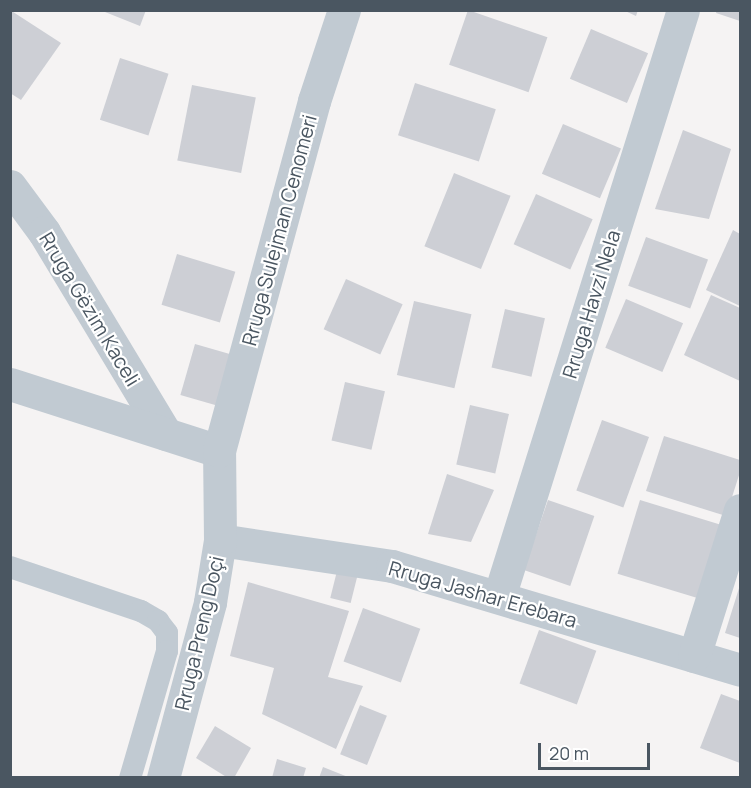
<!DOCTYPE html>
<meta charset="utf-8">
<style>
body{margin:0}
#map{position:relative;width:751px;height:788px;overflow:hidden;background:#f5f3f3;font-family:Manrope,sans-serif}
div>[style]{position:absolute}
.building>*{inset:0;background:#cdcfd5;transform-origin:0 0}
.service>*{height:22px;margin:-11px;padding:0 11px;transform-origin:11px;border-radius:11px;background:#c1cad2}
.minor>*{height:33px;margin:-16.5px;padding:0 16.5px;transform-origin:16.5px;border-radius:16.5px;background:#c1cad2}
span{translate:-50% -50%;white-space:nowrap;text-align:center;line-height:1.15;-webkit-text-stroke:4.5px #fff;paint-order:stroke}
.street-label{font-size:20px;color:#4a5661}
.frame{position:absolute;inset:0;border:12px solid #4a5661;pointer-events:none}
.scale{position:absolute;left:538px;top:743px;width:112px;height:27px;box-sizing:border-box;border:3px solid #4a5661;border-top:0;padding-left:8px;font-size:18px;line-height:21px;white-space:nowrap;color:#4a5661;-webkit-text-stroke:4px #fff;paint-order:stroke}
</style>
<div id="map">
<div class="building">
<i style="clip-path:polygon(10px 10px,61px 43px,21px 100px,10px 93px)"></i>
<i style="clip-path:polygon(100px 10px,146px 10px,140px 26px)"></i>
<i style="left:468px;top:10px;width:84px;height:58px;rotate:19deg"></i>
<i style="clip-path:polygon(623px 10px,638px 10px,636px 16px)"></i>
<i style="clip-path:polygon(717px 10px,740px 10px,740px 21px,716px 13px)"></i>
<i style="left:591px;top:29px;width:62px;height:54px;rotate:23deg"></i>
<i style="left:120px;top:58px;width:51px;height:65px;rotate:18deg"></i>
<i style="left:415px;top:83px;width:85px;height:55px;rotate:18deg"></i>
<i style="left:192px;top:85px;width:65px;height:77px;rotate:11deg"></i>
<i style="left:563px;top:124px;width:63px;height:54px;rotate:23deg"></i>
<i style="clip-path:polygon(683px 130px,731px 149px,709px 219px,655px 209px)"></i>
<i style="left:454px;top:173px;width:61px;height:79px;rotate:22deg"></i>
<i style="left:536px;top:194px;width:62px;height:55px;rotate:24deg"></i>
<i style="clip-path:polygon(733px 230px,740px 234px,740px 306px,706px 290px)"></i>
<i style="left:646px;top:237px;width:66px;height:52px;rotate:20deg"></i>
<i style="left:177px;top:254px;width:61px;height:53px;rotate:17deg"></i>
<i style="left:346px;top:279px;width:62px;height:55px;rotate:24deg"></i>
<i style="clip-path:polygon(711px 295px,740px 308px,740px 381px,684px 355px)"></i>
<i style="left:626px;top:299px;width:62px;height:53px;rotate:23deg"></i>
<i style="left:414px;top:301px;width:59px;height:76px;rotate:13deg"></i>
<i style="left:505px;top:309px;width:41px;height:60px;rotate:13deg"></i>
<i style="left:195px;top:344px;width:37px;height:53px;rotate:16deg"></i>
<i style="left:345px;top:382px;width:41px;height:60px;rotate:13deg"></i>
<i style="left:470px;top:405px;width:40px;height:61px;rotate:13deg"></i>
<i style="left:602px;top:420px;width:50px;height:75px;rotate:20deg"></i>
<i style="clip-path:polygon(664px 436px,740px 460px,740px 472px,726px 516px,646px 491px)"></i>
<i style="clip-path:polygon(447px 474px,494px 490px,471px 542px,428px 534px)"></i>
<i style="left:548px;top:500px;width:49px;height:74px;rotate:19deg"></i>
<i style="left:640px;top:500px;width:87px;height:77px;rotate:17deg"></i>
<i style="left:339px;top:563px;width:21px;height:36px;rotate:14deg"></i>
<i style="clip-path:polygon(248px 582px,349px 611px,328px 677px,363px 686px,336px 749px,262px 714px,274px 668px,230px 656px)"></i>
<i style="clip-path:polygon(740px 585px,740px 638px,725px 633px)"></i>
<i style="left:363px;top:608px;width:61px;height:57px;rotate:20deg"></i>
<i style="left:539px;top:630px;width:61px;height:57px;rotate:20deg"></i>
<i style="clip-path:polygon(721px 694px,740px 701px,740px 763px,700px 748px)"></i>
<i style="left:360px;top:705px;width:29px;height:53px;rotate:22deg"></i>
<i style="clip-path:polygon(215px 726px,251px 748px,234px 778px,228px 778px,196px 758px)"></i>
<i style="clip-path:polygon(277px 759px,306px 768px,303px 778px,272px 778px)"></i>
<i style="clip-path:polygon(323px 767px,348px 777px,348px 778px,319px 778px)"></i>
</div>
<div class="service">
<i style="left:10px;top:567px;width:138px;rotate:18.6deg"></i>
<i style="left:141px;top:611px;width:20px;rotate:30deg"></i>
<i style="left:158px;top:621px;width:15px;rotate:53deg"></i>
<i style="left:167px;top:633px;width:18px;rotate:90deg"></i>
<i style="left:167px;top:651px;width:132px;rotate:106.2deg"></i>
</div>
<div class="minor">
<i style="left:10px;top:186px;width:57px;rotate:53.5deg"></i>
<i style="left:44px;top:232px;width:236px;rotate:58.9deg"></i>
<i style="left:10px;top:384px;width:219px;rotate:17.8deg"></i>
<i style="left:220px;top:540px;width:174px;rotate:8.6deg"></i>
<i style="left:392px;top:566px;width:363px;rotate:16.6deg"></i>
<i style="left:499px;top:597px;width:615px;rotate:-72.6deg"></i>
<i style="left:694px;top:656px;width:153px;rotate:-72.5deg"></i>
<i style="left:163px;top:778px;width:182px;rotate:-75deg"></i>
<i style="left:210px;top:602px;width:63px;rotate:-80.8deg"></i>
<i style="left:220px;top:540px;width:89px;rotate:-90.6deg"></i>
<i style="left:219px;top:451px;width:363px;rotate:-74.8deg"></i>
<i style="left:314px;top:101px;width:96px;rotate:-71.8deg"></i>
</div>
<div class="street-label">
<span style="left:279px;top:230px;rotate:-75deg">Rruga Sulejman Cenomeri</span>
<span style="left:591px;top:304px;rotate:-73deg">Rruga Havzi Nela</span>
<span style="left:90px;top:309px;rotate:59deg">Rruga Gëzim Kaceli</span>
<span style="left:483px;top:594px;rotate:16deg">Rruga Jashar Erebara</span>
<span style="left:199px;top:633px;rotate:-77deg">Rruga Preng Doçi</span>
</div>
<div class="frame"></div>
<div class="scale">20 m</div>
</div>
